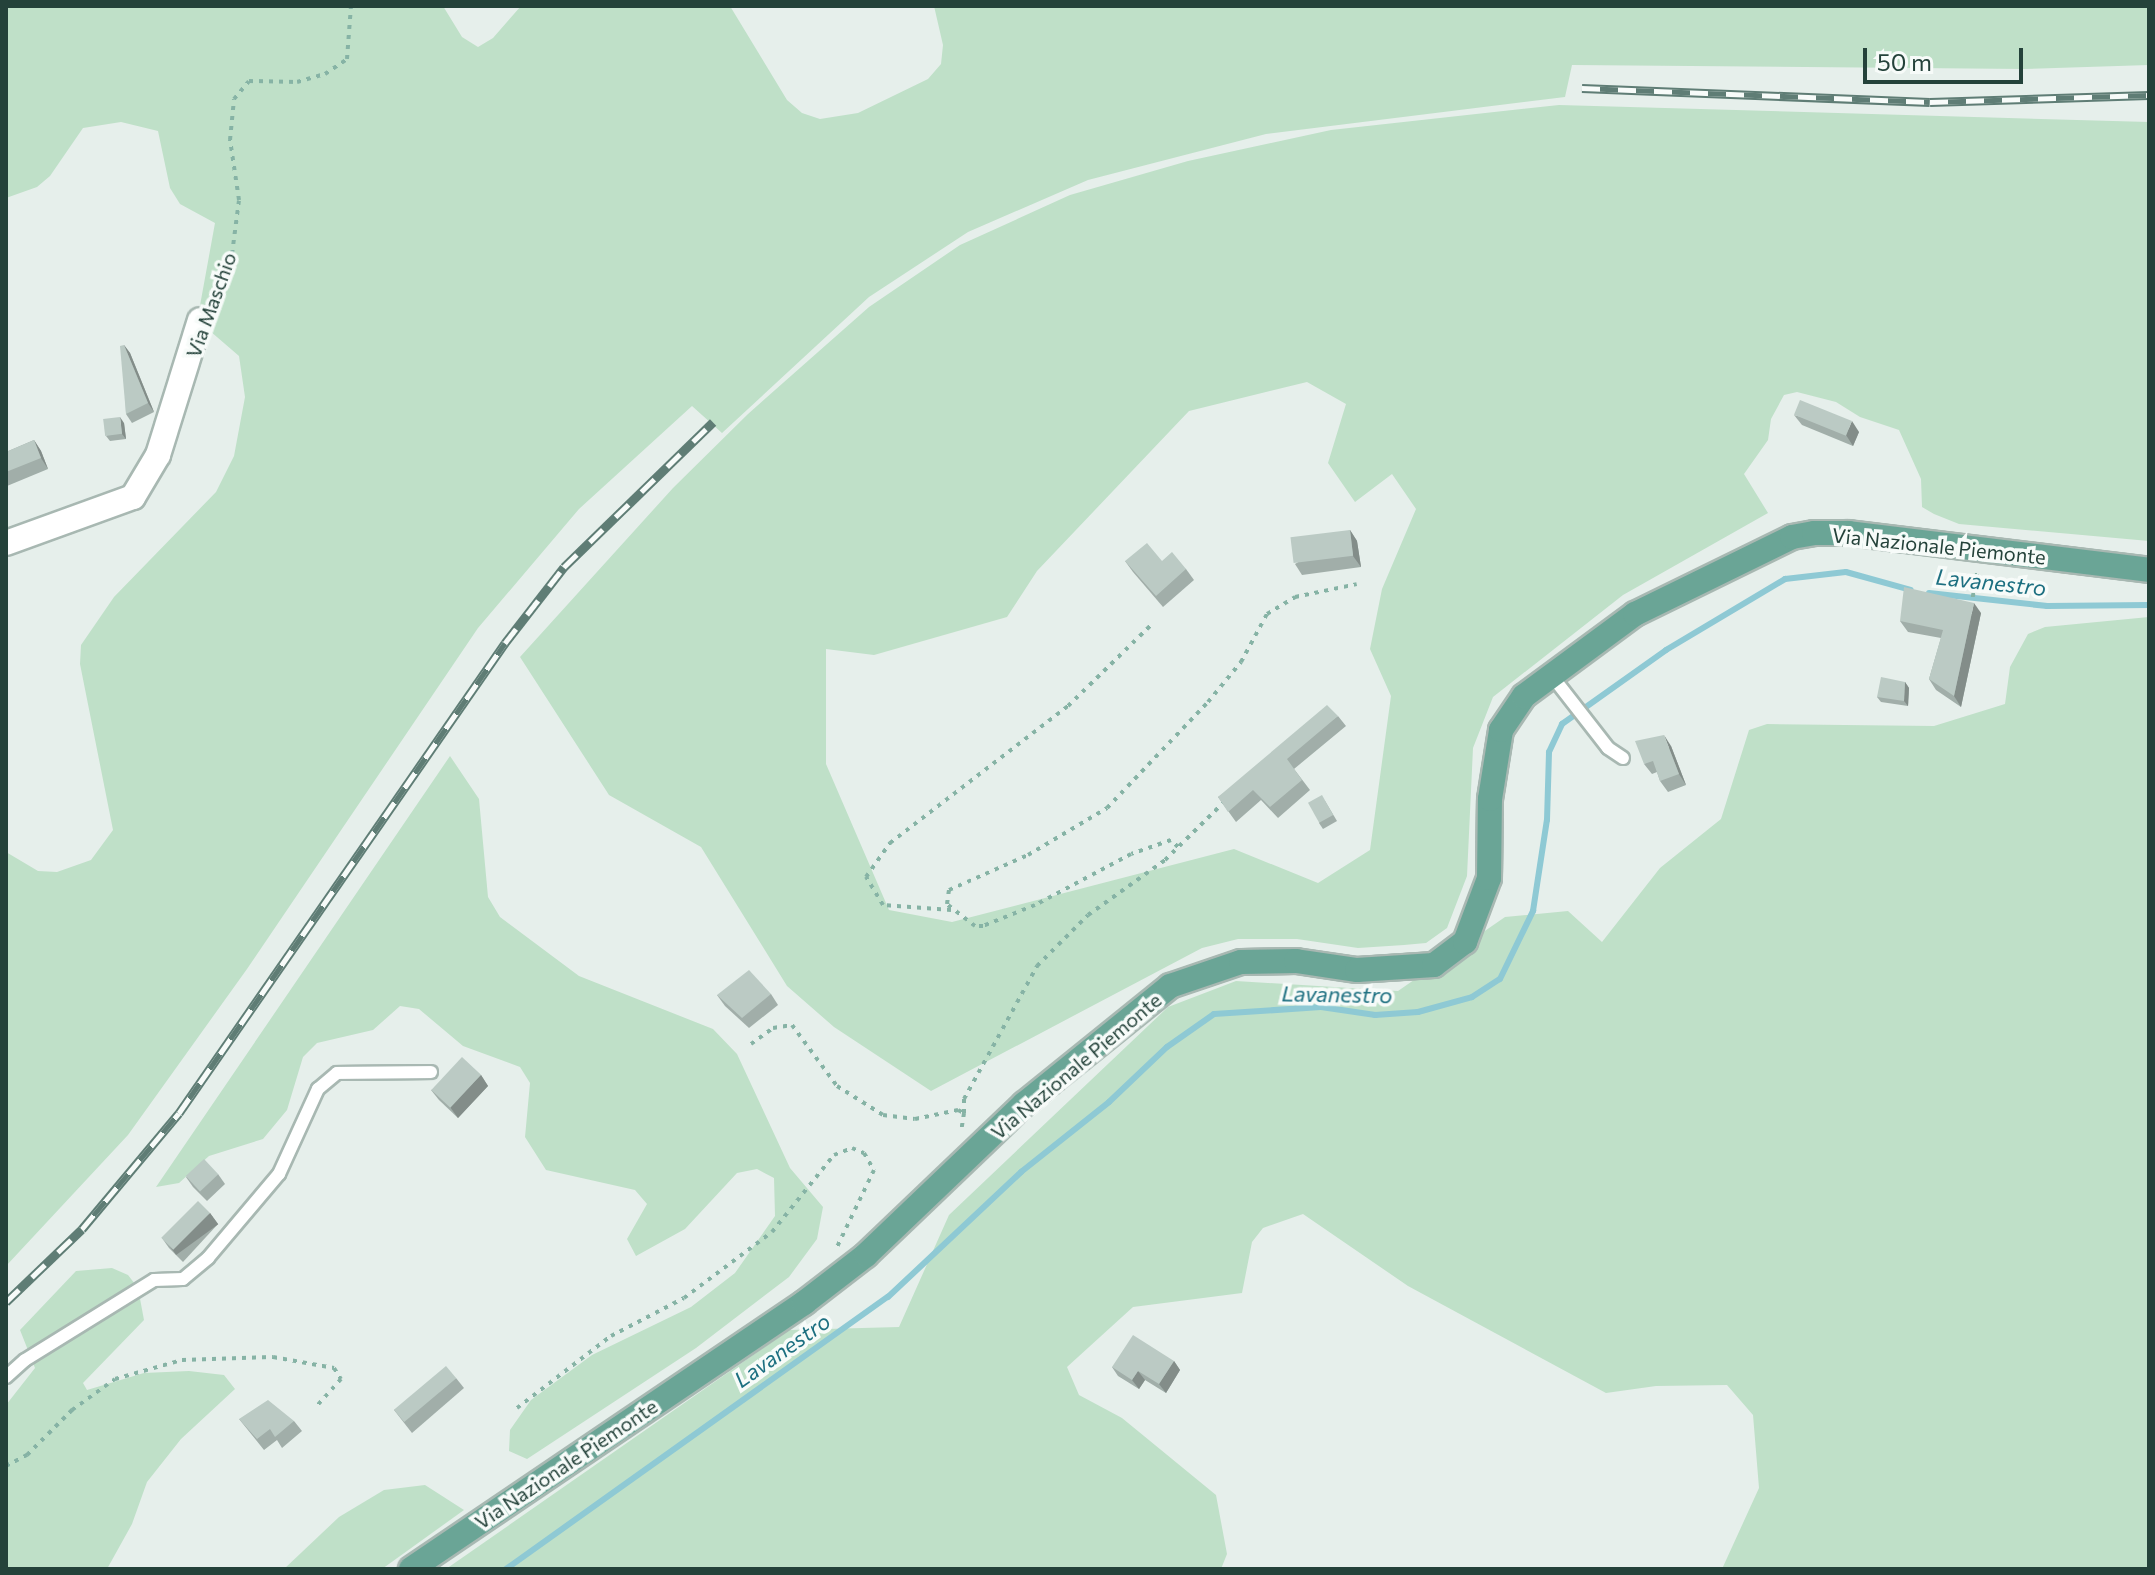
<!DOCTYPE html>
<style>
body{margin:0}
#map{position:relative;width:2155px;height:1575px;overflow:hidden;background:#e6efeb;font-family:Commissioner,sans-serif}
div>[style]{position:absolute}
.green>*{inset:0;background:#bfe0c8}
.stream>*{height:6px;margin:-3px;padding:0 3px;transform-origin:3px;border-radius:3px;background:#8ec9d4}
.path>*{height:4px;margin-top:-2px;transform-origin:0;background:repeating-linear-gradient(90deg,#86b3a5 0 4px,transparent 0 10px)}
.roads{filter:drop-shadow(2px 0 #a8b8b2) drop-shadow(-2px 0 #a8b8b2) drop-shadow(0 2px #a8b8b2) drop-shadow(0 -2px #a8b8b2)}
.service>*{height:12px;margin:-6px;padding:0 6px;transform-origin:6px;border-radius:6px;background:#fff}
.minor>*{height:24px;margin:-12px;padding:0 12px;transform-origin:12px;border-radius:12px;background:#fff}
.primary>*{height:24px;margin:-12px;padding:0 12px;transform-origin:12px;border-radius:12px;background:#6aa596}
.rail>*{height:9px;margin-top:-4.5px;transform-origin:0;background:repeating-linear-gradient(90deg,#f7fbf9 0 18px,#5f7d75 0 36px);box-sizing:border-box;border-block:2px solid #5f7d75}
.wall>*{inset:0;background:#a1aea9}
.shaded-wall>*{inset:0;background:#838d89;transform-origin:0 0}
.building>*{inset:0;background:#bbcac4;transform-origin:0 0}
span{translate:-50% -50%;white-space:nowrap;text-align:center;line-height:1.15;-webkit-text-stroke:7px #f7fbf9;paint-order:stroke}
.street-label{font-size:20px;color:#24423a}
.water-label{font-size:22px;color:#1c6f80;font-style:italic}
.frame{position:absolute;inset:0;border:8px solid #24423a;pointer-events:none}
.scale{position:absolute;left:1863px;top:48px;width:160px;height:36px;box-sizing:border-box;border:4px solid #24423a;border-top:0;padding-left:10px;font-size:24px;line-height:28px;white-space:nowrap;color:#24423a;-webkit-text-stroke:6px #f7fbf9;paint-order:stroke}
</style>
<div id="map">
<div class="green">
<i style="clip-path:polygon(6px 6px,443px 6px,462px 37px,478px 47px,493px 38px,521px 6px,730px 6px,787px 100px,802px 113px,820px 119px,858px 113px,928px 79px,941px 64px,943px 45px,934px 6px,2149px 6px,2149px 65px,2024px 69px,1572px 65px,1565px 97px,1266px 134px,1088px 180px,968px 232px,869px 297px,722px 433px,692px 406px,579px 509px,478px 628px,247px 969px,128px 1135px,6px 1266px,6px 852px,38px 871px,57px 872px,91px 860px,113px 830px,80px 664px,81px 645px,114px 597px,216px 492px,234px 456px,245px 397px,239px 356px,210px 331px,199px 311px,215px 223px,180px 204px,170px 188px,158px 131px,121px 122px,83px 128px,50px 176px,37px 187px,6px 198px)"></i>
<i style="clip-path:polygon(evenodd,1559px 105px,2149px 122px,2149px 541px,1959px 524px,1934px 514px,1922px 507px,1921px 479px,1899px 430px,1860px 417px,1836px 402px,1797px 392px,1784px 395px,1771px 419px,1768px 440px,1744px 474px,1768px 513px,1623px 595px,1493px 697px,1473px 748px,1467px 876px,1447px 928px,1426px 943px,1404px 945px,1358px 948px,1297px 939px,1238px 939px,1202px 948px,931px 1091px,834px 1027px,787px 986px,701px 847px,609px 795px,520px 657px,673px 488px,748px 414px,869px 307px,960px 245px,1070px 195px,1188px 161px,1331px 130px,1559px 105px,1307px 382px,1346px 404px,1328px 463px,1355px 502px,1392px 474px,1416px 509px,1382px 589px,1370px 649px,1391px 696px,1370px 850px,1318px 883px,1234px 849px,952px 922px,889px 910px,826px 764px,826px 649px,874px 655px,1007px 617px,1037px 571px,1189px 411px,1307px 382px)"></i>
<i style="clip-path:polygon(2149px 617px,2149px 1569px,1722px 1569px,1759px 1488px,1753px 1415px,1727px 1385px,1656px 1386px,1606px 1393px,1408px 1286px,1303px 1214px,1263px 1228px,1252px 1242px,1242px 1293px,1133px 1307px,1067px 1367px,1079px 1395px,1122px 1418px,1216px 1495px,1227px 1554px,1221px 1569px,446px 1569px,789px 1330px,899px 1327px,949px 1215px,1168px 1007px,1236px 981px,1398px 991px,1505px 917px,1568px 911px,1602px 942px,1660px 868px,1721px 819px,1749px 730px,1767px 724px,1934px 726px,2005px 704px,2010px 667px,2028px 634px,2045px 627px)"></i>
<i style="clip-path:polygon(450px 756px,479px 799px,488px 897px,500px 917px,579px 976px,713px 1029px,737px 1054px,790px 1168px,823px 1207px,817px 1239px,789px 1277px,696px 1348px,527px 1459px,509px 1451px,510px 1430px,531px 1400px,592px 1355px,691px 1307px,735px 1273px,775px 1216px,774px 1178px,757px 1169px,737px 1173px,685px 1229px,636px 1256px,627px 1239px,647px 1204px,635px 1190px,546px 1170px,525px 1137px,530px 1083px,520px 1067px,463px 1046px,419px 1009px,400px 1006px,373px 1030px,317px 1043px,303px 1057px,287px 1110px,263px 1139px,209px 1156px,179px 1183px,156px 1187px)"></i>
<i style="clip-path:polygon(112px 1268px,128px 1275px,138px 1288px,144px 1320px,83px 1383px,87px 1390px,144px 1373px,189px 1371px,224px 1375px,235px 1389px,181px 1439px,147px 1482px,132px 1524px,107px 1569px,6px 1569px,6px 1405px,35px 1368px,20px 1330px,76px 1271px)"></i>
<i style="clip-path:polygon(425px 1485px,464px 1510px,382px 1569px,284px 1569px,339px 1517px,384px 1490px)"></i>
</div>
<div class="stream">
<i style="left:1929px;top:593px;width:119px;rotate:6.3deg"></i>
<i style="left:2047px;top:606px;width:102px;rotate:-0.6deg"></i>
<i style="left:506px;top:1569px;width:469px;rotate:-35.5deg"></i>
<i style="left:888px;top:1297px;width:183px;rotate:-43.2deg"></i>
<i style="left:1021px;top:1172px;width:112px;rotate:-38.5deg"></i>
<i style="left:1109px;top:1102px;width:80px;rotate:-43.5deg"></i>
<i style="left:1167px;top:1047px;width:57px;rotate:-35.1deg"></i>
<i style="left:1214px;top:1014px;width:107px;rotate:-3.7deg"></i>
<i style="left:1321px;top:1007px;width:55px;rotate:8.4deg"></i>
<i style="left:1375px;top:1015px;width:43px;rotate:-4deg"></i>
<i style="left:1418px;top:1012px;width:56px;rotate:-15.5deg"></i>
<i style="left:1472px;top:997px;width:33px;rotate:-33deg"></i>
<i style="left:1500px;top:979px;width:76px;rotate:-64.1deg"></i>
<i style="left:1533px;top:911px;width:92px;rotate:-81.3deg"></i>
<i style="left:1547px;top:820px;width:68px;rotate:-88.3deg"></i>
<i style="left:1549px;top:752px;width:31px;rotate:-65deg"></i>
<i style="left:1562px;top:724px;width:128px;rotate:-35.4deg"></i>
<i style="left:1666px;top:650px;width:139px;rotate:-30.8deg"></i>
<i style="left:1785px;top:579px;width:61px;rotate:-6.5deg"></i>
<i style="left:1846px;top:572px;width:67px;rotate:15.5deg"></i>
</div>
<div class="path">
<i style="left:210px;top:300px;width:51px;rotate:-64.4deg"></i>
<i style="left:232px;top:254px;width:54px;rotate:-82.6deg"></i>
<i style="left:239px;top:200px;width:61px;rotate:-98.5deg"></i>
<i style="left:230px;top:140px;width:41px;rotate:-84.4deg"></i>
<i style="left:234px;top:99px;width:23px;rotate:-50deg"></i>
<i style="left:249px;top:81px;width:48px;rotate:1.2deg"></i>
<i style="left:297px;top:82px;width:29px;rotate:-16deg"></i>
<i style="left:325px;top:74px;width:27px;rotate:-34deg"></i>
<i style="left:347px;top:59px;width:53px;rotate:-85.7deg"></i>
<i style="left:1971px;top:607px;width:36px;rotate:-80deg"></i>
<i style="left:1178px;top:847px;width:10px;rotate:-135deg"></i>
<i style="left:1171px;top:840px;width:42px;rotate:160.7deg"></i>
<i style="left:1131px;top:854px;width:109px;rotate:152deg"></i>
<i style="left:1035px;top:905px;width:56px;rotate:158deg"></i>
<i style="left:983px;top:926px;width:8px;rotate:180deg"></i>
<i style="left:975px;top:926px;width:36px;rotate:-142deg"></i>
<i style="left:947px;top:904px;width:14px;rotate:-82deg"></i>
<i style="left:949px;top:890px;width:86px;rotate:-23.9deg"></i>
<i style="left:1028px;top:855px;width:92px;rotate:-30.7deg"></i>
<i style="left:1107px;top:808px;width:146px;rotate:-46.4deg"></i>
<i style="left:1208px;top:702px;width:52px;rotate:-50.5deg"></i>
<i style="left:1241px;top:662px;width:55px;rotate:-61.6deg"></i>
<i style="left:1267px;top:614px;width:33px;rotate:-31deg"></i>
<i style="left:1295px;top:597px;width:63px;rotate:-11.8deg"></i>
<i style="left:951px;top:910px;width:68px;rotate:-175.8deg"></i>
<i style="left:883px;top:905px;width:33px;rotate:-121deg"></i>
<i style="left:866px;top:877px;width:42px;rotate:-54.8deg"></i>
<i style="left:890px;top:843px;width:225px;rotate:-37.6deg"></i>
<i style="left:1068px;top:706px;width:116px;rotate:-44.3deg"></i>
<i style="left:751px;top:1044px;width:27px;rotate:-36deg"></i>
<i style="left:773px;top:1028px;width:19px;rotate:-9deg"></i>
<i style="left:792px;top:1025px;width:76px;rotate:53.6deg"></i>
<i style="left:837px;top:1086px;width:54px;rotate:32.2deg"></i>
<i style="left:883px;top:1115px;width:32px;rotate:7deg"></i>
<i style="left:915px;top:1119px;width:44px;rotate:-11.8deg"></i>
<i style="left:958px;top:1110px;width:7px;rotate:27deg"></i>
<i style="left:964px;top:1113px;width:19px;rotate:99deg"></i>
<i style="left:964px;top:1113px;width:14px;rotate:-90deg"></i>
<i style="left:964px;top:1099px;width:152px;rotate:-61.2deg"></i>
<i style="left:1037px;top:966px;width:72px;rotate:-45deg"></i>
<i style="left:1088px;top:915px;width:95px;rotate:-35.5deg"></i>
<i style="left:1165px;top:860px;width:86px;rotate:-44.5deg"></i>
<i style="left:517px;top:1408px;width:118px;rotate:-37.5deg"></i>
<i style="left:611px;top:1336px;width:82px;rotate:-27.5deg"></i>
<i style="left:684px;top:1298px;width:110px;rotate:-36.9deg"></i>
<i style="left:772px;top:1232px;width:99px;rotate:-51.2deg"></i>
<i style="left:834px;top:1155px;width:19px;rotate:-21deg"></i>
<i style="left:852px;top:1148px;width:13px;rotate:23deg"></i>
<i style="left:864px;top:1153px;width:20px;rotate:60deg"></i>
<i style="left:874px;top:1170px;width:88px;rotate:115.7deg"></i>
<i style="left:6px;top:1466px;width:24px;rotate:-28deg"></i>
<i style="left:27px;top:1455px;width:64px;rotate:-45deg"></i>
<i style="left:72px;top:1410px;width:53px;rotate:-35.8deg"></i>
<i style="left:115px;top:1379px;width:70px;rotate:-15.8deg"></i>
<i style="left:182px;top:1360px;width:91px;rotate:-1.9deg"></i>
<i style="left:273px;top:1357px;width:62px;rotate:10.2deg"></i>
<i style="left:334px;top:1368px;width:13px;rotate:58deg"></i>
<i style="left:341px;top:1379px;width:38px;rotate:132deg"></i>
</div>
<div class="roads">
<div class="service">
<i style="left:1552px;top:676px;width:91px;rotate:52.1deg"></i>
<i style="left:1608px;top:748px;width:18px;rotate:34deg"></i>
<i style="left:6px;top:1377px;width:25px;rotate:-42deg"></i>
<i style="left:25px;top:1360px;width:152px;rotate:-31.8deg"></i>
<i style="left:154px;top:1280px;width:29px;rotate:-2deg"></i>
<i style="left:183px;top:1279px;width:33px;rotate:-40deg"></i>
<i style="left:208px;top:1258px;width:110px;rotate:-49.8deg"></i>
<i style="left:279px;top:1174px;width:94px;rotate:-65.4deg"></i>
<i style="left:318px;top:1089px;width:25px;rotate:-40deg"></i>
<i style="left:337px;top:1073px;width:94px;rotate:-0.6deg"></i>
</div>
<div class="minor">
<i style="left:6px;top:543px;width:135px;rotate:-19.9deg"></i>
<i style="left:133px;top:497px;width:49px;rotate:-59.2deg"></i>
<i style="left:158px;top:455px;width:141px;rotate:-72.7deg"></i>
</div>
<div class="primary">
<i style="left:411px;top:1569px;width:475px;rotate:-34.1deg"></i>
<i style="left:804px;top:1303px;width:78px;rotate:-37.7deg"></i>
<i style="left:866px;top:1255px;width:219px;rotate:-43.7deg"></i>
<i style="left:1024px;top:1104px;width:188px;rotate:-38.9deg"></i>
<i style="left:1170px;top:986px;width:75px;rotate:-18.7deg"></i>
<i style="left:1241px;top:962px;width:55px;rotate:-1deg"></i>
<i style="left:1296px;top:961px;width:62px;rotate:8.4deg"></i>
<i style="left:1357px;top:970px;width:77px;rotate:-3.7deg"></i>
<i style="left:1434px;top:965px;width:39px;rotate:-37deg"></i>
<i style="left:1465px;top:942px;width:68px;rotate:-69.4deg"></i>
<i style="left:1489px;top:878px;width:79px;rotate:-89.3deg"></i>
<i style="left:1490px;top:799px;width:70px;rotate:-80.9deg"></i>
<i style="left:1501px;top:730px;width:41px;rotate:-55.9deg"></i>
<i style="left:1524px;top:696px;width:138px;rotate:-36.5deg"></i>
<i style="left:1635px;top:614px;width:175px;rotate:-26.1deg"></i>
<i style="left:1792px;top:537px;width:22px;rotate:-10deg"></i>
<i style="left:1814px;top:533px;width:35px"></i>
<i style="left:1849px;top:533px;width:302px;rotate:7deg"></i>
</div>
</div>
<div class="rail">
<i style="left:1582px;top:88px;width:348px;rotate:2.3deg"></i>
<i style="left:1930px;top:102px;width:219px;rotate:-1.8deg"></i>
<i style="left:6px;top:1302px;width:105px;rotate:-43.8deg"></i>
<i style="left:82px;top:1229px;width:151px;rotate:-50.1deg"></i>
<i style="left:179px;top:1113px;width:572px;rotate:-55.25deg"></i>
<i style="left:505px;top:643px;width:96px;rotate:-52.2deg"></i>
<i style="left:564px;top:567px;width:208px;rotate:-44.2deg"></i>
</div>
<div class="wall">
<i style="clip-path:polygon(124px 345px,130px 353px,154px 412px,132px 423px,126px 414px)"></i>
<i style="clip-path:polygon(1794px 415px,1859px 432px,1853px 446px,1802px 425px)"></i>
<i style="clip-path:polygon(124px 423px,126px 439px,110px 441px,106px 436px)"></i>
<i style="clip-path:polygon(34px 440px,41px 451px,48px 469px,7px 486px,6px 484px,6px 452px)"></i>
<i style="clip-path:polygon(1350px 530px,1357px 541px,1361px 567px,1302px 575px,1295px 564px)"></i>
<i style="clip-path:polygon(1125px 561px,1162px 561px,1186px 569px,1194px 580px,1163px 607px,1133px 572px)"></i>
<i style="clip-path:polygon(1981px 613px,1961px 707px,1936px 690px,1929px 679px,1941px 638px,1908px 632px,1900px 621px)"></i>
<i style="clip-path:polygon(1905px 682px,1909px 688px,1908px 706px,1881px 702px,1877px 697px)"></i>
<i style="clip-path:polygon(1338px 716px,1346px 726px,1294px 769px,1310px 790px,1278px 818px,1261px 800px,1236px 822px,1218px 797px)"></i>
<i style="clip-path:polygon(1671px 746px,1686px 785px,1668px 792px,1660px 781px,1657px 772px,1652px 774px,1644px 764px)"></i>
<i style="clip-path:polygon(1325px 801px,1337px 821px,1323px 829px,1319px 823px)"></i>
<i style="clip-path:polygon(771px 994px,778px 1005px,749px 1028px,725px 1006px,717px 995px)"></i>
<i style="clip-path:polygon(481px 1075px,488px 1086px,458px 1118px,439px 1100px,431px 1090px)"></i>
<i style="clip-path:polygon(218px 1174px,225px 1184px,207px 1201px,193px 1187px,186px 1177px)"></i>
<i style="clip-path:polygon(210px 1213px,218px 1224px,183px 1262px,169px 1248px,162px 1238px)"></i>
<i style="clip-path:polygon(1174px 1361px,1180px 1370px,1166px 1393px,1145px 1380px,1139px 1389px,1118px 1376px,1112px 1367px)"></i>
<i style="clip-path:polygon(456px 1378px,464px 1388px,412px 1433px,394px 1410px)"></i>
<i style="clip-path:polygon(239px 1419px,294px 1421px,302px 1431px,282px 1448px,277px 1440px,264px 1450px)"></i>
</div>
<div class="shaded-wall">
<i style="clip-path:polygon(124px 345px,130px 353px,154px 412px,148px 403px)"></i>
<i style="clip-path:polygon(120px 417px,124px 423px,126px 439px,122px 434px)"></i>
<i style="clip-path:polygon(1852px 421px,1859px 432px,1853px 446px,1846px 435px)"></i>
<i style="clip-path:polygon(34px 440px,41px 451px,48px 469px,41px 458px)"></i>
<i style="clip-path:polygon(1350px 530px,1357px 541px,1361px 567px,1353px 556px)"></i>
<i style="clip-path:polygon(1974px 603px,1981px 613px,1961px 707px,1954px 696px)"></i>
<i style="clip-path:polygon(1905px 682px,1909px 688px,1908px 706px,1904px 701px)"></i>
<i style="clip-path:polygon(1664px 735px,1671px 746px,1686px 785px,1679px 774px)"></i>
<i style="clip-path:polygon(481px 1075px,488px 1086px,458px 1118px,450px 1107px)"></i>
<i style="left:210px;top:1213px;width:14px;height:52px;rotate:54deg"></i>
<i style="clip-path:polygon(1174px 1361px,1180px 1370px,1166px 1393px,1159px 1384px)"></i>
<i style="clip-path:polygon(1138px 1371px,1145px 1380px,1139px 1389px,1132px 1380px)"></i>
</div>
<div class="building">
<i style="clip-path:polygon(124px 345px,148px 403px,126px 414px,120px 346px)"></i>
<i style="left:1800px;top:400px;width:56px;height:16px;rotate:22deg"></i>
<i style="left:120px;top:417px;width:17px;height:17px;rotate:83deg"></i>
<i style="clip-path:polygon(34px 440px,41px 458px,6px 472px,6px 452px)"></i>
<i style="left:1350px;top:530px;width:26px;height:60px;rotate:83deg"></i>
<i style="clip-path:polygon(1147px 543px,1162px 561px,1172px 552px,1186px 569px,1156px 596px,1125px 561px)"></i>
<i style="clip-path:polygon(1904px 587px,1974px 603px,1954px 696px,1929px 679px,1943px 630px,1900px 621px)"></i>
<i style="clip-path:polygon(1881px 677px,1905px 682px,1904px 701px,1877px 697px)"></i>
<i style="clip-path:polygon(1327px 705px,1338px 716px,1287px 759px,1302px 780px,1270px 807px,1253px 790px,1228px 812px,1218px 797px)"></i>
<i style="clip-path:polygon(1664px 735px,1679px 774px,1660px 781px,1653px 761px,1644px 764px,1635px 741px)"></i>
<i style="left:1322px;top:795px;width:23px;height:16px;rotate:61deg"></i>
<i style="clip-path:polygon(749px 970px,771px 994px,742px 1018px,717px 995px)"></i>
<i style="left:462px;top:1057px;width:26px;height:45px;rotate:43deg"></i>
<i style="left:204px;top:1159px;width:21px;height:25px;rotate:47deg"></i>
<i style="left:198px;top:1201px;width:17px;height:52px;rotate:45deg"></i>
<i style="clip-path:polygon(1133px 1335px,1174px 1361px,1159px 1384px,1138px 1371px,1132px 1380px,1112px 1367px)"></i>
<i style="left:446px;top:1366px;width:16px;height:68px;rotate:50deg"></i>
<i style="clip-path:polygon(268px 1400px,294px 1421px,275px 1437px,270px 1429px,257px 1439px,239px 1419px)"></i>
</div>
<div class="street-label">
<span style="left:211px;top:305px;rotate:-70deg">Via Maschio</span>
<span style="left:1939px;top:546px;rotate:6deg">Via Nazionale Piemonte</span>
<span style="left:1076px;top:1066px;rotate:-40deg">Via Nazionale Piemonte</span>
<span style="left:566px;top:1464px;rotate:-34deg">Via Nazionale Piemonte</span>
</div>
<div class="water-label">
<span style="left:1991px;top:582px;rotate:6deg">Lavanestro</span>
<span style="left:1337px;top:994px;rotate:1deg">Lavanestro</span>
<span style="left:782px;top:1350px;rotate:-35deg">Lavanestro</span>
</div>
<div class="frame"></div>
<div class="scale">50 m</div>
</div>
